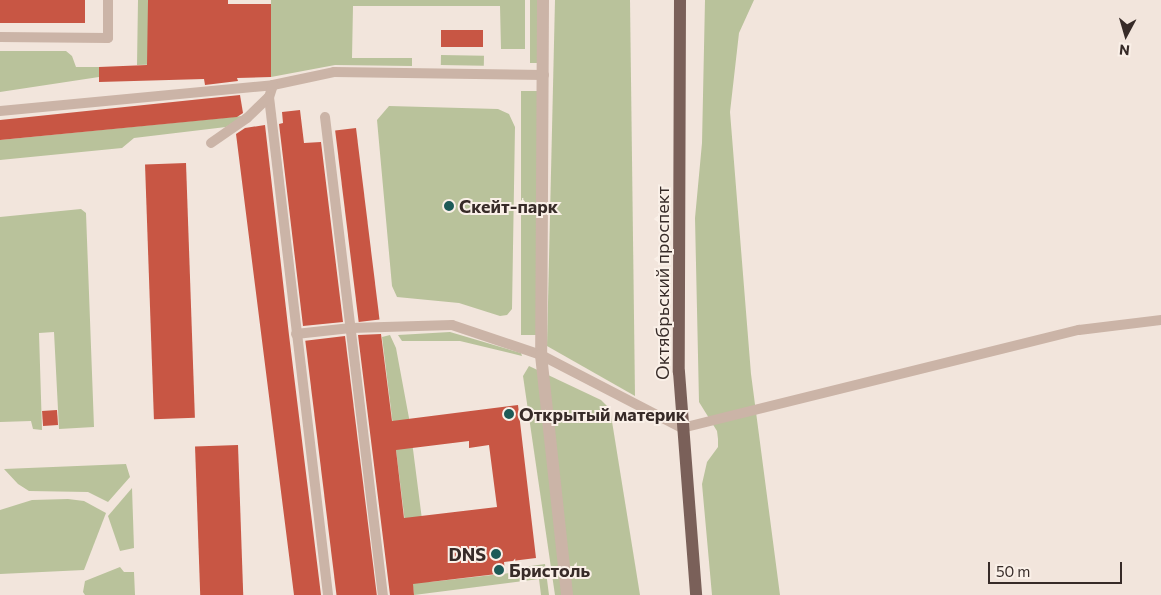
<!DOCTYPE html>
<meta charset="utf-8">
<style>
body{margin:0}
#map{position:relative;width:1161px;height:595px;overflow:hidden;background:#f2e5dc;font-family:Commissioner,sans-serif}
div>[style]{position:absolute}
.green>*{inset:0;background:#b9c29b;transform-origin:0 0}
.building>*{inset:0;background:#c85644;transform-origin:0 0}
.lane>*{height:10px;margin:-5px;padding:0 5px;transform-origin:5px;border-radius:5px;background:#cbb4a7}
.street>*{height:12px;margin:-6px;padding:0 6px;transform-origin:6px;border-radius:6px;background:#cbb4a7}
.primary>*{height:12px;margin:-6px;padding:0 6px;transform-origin:6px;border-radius:6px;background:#7a6059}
.dots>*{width:14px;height:14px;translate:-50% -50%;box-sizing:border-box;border:2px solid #faf0e8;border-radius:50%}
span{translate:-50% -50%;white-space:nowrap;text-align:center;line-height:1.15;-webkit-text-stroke:4px #faf0e8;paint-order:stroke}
.poi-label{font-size:18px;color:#372b28;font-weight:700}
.left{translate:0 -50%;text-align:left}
.right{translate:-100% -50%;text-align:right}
.street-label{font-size:18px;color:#372b28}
.north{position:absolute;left:1101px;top:10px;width:50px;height:50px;-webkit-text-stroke:4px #faf0e8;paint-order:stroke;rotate:186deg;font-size:14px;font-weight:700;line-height:20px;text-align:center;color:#372b28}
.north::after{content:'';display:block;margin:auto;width:18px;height:22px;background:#372b28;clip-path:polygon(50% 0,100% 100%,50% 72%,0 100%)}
.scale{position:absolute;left:988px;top:562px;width:134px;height:22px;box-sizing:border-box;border:2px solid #372b28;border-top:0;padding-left:6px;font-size:15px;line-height:18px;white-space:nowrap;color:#372b28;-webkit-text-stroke:4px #faf0e8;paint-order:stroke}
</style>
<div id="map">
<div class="green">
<i style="clip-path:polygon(138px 0,148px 0,148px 52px,271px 52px,271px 0,525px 0,525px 49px,501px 49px,500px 6px,353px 6px,352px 58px,412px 58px,412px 66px,335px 65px,271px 77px,270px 61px,137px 65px)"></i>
<i style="left:530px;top:0;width:8px;height:63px"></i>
<i style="clip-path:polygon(555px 0,630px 0,635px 396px,547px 346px)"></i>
<i style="clip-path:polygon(705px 0,754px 0,739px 33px,730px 112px,751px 374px,780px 595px,712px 595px,702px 484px,707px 462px,718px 447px,718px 439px,717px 431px,699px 402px,695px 218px,702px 143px)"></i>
<i style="clip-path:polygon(0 51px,66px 51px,72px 56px,76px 67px,99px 67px,99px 77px,0 92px)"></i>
<i style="left:441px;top:55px;width:43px;height:10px;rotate:1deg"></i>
<i style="left:521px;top:91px;width:18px;height:244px"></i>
<i style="clip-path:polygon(389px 106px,498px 109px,509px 114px,515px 127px,512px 309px,507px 315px,500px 316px,459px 303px,397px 297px,392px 286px,377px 120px)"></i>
<i style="clip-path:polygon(243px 116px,226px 127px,134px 138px,122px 148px,0 160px,0 140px)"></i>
<i style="clip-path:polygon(81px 209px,86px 213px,94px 427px,59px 429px,54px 332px,39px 333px,42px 430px,33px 429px,31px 421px,0 422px,0 217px)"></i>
<i style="clip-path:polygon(450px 332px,521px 353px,522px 356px,460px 341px,402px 341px,398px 335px)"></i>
<i style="clip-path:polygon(390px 335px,396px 348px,409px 418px,430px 582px,510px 573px,510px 569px,545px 564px,549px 595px,541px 595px,539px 579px,414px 595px,382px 337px)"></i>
<i style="clip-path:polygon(529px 366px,601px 400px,610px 409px,640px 595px,555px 595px,523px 376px)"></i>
<i style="clip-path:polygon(126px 464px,130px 477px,108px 502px,88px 492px,29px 491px,18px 484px,4px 469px)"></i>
<i style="clip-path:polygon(132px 488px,134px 548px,120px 551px,108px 516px)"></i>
<i style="clip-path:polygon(68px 499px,84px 501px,106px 513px,84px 570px,0 574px,0 510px,32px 500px)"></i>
<i style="clip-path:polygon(120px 567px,124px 572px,134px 572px,135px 595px,85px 595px,83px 592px,85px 581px)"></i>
</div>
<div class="building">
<i style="left:0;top:0;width:85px;height:23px"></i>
<i style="clip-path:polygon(148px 0,228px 0,228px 4px,271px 4px,271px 77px,237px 78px,238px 81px,205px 85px,204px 79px,99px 82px,99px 67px,147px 65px)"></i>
<i style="left:441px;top:30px;width:42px;height:17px"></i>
<i style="clip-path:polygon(240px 95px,243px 113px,237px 117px,0 140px,0 120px)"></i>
<i style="clip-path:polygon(300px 110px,304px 143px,321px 142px,343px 322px,303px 326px,279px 124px,283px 123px,282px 112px)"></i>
<i style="clip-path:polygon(265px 125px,289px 335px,321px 595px,294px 595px,236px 134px,245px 128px)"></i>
<i style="left:356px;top:128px;width:193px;height:21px;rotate:83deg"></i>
<i style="left:186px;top:163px;width:255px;height:41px;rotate:88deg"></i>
<i style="clip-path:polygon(evenodd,381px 334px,392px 421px,518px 405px,536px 558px,504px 562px,505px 573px,413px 584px,414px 595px,390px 595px,358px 335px,381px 334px,469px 441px,469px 448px,489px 445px,497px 507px,404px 518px,396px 450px,469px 441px)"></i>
<i style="left:345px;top:336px;width:261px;height:40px;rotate:83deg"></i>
<i style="left:57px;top:410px;width:15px;height:15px;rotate:86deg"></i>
<i style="left:238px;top:445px;width:150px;height:43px;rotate:88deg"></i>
</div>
<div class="lane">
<i style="left:0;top:37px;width:108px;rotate:0.5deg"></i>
<i style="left:108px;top:38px;width:38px;rotate:-90deg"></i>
<i style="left:273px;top:85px;width:62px;rotate:-12deg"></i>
<i style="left:334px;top:72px;width:210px;rotate:0.8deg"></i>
<i style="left:0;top:111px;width:274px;rotate:-5.4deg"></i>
<i style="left:273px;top:85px;width:13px;rotate:108deg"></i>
<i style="left:269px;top:97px;width:501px;rotate:83.24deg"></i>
<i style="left:325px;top:117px;width:482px;rotate:83.1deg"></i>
<i style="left:211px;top:143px;width:44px;rotate:-34.8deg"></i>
<i style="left:247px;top:118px;width:30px;rotate:-44deg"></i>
<i style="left:296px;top:334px;width:55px;rotate:-6.2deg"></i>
<i style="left:351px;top:328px;width:101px;rotate:-1.7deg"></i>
<i style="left:452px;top:325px;width:94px;rotate:18.6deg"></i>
<i style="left:541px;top:355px;width:159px;rotate:27.4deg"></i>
<i style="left:682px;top:428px;width:409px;rotate:-13.9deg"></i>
<i style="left:1079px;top:330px;width:83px;rotate:-7deg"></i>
</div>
<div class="street">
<i style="left:543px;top:0;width:355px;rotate:90.3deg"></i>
<i style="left:541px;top:355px;width:241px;rotate:83.8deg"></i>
</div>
<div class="primary">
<i style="left:680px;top:0;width:372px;rotate:90.2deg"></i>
<i style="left:679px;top:372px;width:224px;rotate:85.6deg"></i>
</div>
<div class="dots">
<i style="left:449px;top:206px;background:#1d5a57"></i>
<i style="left:509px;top:414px;background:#1d5a57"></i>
<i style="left:496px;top:554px;background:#1d5a57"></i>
<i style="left:499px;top:570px;background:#1d5a57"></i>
</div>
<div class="poi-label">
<span class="left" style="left:459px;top:206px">Скейт-парк</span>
<span class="left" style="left:519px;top:414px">Открытый материк</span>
<span class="right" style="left:486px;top:554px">DNS</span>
<span class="left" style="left:509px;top:570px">Бристоль</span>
</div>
<div class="street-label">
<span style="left:662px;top:283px;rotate:-90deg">Октябрьский проспект</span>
</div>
<div class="north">N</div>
<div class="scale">50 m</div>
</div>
